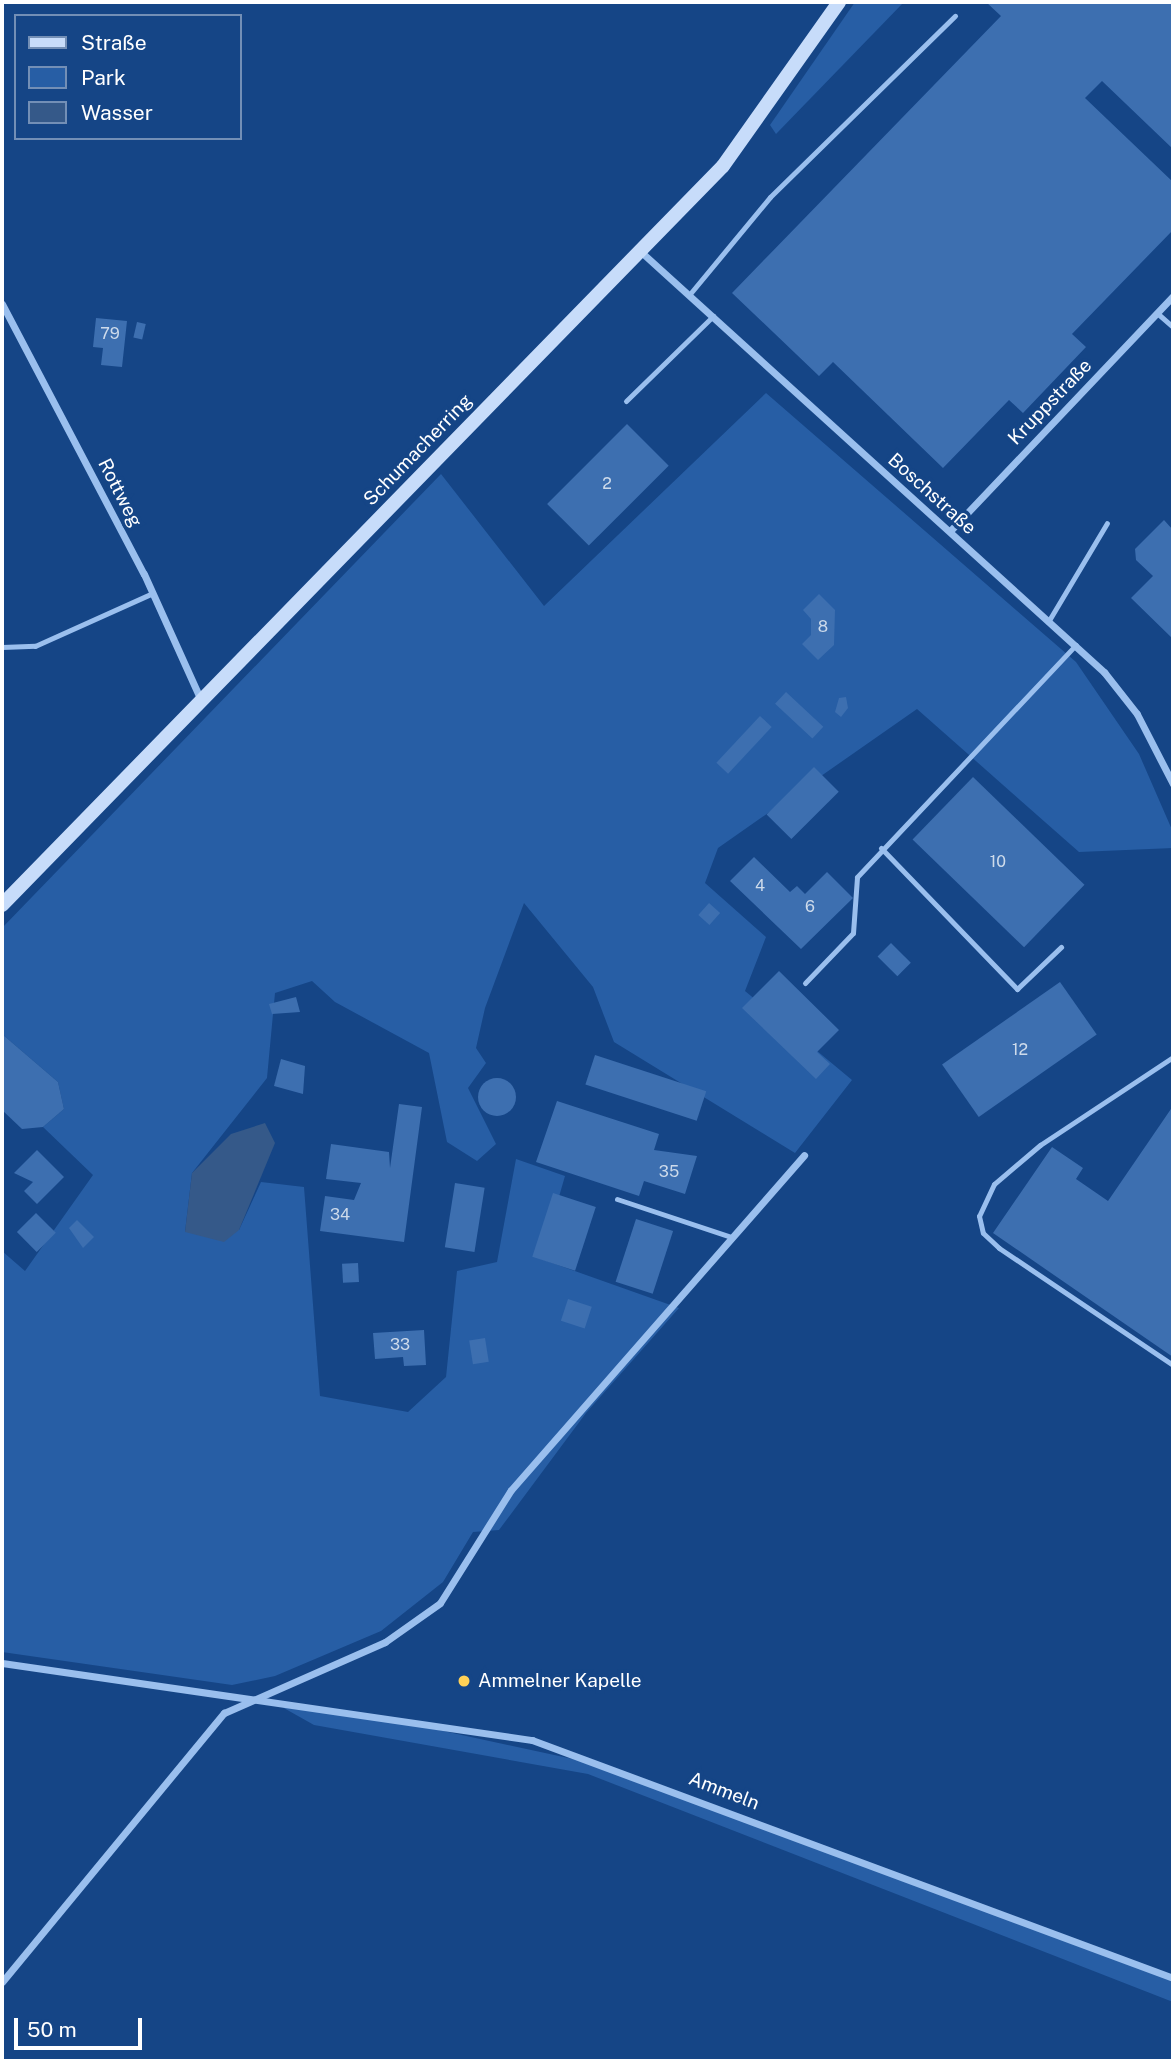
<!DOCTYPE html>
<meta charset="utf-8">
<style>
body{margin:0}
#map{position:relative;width:1175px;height:2063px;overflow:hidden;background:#154586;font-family:"Public Sans",sans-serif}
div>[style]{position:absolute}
.green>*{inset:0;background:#275ea5}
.water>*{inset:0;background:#355989}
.building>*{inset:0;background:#3d6fb0;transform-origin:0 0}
.round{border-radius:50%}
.lane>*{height:5px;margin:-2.5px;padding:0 2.5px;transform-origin:2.5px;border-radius:2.5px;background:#9abfee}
.street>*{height:7px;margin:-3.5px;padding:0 3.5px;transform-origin:3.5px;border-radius:3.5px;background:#9abfee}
.secondary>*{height:14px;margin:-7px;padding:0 7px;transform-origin:7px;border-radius:7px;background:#c7dcfa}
.dots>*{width:19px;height:19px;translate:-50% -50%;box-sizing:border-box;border:4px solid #154586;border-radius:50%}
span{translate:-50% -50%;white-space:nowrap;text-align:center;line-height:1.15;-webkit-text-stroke:7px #154586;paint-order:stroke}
.number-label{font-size:16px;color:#cedbeb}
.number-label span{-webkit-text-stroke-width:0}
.street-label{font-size:19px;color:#fff}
.poi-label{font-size:19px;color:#fff}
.left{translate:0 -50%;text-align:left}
.frame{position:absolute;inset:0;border:4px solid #fff;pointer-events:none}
.legend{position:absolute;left:14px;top:14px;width:228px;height:126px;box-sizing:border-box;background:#154586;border:2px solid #738fb6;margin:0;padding:9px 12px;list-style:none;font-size:21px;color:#fff}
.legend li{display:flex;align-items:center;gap:14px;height:35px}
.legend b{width:35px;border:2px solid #738fb6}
.scale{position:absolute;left:14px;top:2018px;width:128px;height:32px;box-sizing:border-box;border:4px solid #fff;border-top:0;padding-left:9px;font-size:21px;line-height:24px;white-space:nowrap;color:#fff;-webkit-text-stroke:5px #154586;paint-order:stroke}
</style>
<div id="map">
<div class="green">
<i style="clip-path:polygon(855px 2px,904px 2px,776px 134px,770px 125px)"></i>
<i style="clip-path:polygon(766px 393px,1076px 662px,1139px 754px,1173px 832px,1173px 848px,1079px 852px,917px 709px,718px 848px,705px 883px,766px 937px,745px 991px,852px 1080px,795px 1153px,614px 1042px,593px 987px,524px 903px,485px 1008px,476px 1048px,486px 1063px,468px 1088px,496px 1144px,477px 1161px,447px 1142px,429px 1053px,335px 1002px,312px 981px,275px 993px,267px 1078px,192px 1173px,185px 1232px,239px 1230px,261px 1182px,304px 1187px,320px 1396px,408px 1412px,446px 1377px,457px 1271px,497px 1262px,516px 1159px,565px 1176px,541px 1259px,679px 1308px,586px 1413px,499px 1530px,473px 1532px,443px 1582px,381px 1631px,275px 1676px,232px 1685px,2px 1652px,2px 1251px,25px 1271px,93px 1175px,43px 1127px,64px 1109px,58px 1082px,2px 1034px,2px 928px,441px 474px,544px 606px)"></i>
<i style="clip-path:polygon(282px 1707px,425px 1727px,596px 1764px,1173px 1980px,1173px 2002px,588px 1774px,314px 1725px)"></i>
</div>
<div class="water">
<i style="clip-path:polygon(265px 1123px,275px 1143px,239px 1230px,224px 1242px,185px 1232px,192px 1173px,231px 1134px)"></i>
</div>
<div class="building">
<i style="clip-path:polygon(986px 2px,1173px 2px,1173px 149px,1102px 81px,1085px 98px,1173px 182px,1173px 230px,1072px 334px,1086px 347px,1023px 413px,1009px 400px,943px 468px,833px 362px,819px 376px,732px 293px,1001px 16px)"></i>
<i style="clip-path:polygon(96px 318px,127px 321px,122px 367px,101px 365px,103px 348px,93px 347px)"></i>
<i style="left:137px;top:322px;width:9px;height:16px;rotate:13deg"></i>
<i style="left:627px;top:424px;width:59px;height:113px;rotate:45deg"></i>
<i style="clip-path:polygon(1164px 520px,1173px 530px,1173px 639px,1131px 598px,1153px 576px,1136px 560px,1135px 549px)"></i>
<i style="clip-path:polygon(819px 594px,835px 610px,834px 645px,818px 660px,802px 644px,811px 635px,811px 619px,803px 610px)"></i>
<i style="left:786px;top:692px;width:51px;height:16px;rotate:43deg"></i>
<i style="clip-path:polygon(846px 697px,848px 708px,841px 717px,835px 712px,839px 698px)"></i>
<i style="left:760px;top:716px;width:16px;height:64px;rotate:43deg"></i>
<i style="left:814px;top:767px;width:35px;height:67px;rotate:45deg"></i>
<i style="left:973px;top:777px;width:155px;height:87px;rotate:44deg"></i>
<i style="clip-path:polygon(754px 857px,790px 892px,797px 886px,805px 894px,827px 872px,853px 898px,801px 949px,730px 881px)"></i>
<i style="left:709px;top:903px;width:15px;height:16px;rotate:42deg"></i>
<i style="left:891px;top:943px;width:28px;height:19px;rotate:45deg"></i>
<i style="clip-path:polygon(779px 971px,839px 1030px,817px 1052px,830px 1064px,816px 1079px,742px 1008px)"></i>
<i style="left:1060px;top:982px;width:64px;height:144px;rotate:55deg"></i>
<i style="clip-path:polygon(296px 997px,300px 1012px,272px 1014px,269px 1004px)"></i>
<i style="clip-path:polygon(2px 1034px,58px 1082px,64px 1109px,43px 1127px,22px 1129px,2px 1110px)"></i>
<i style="left:595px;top:1055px;width:117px;height:31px;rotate:18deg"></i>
<i style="clip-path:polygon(281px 1059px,305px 1066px,303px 1094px,274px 1086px)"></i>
<i class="round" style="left:478px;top:1078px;width:38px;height:38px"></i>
<i style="clip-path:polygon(557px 1101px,659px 1134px,654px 1150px,697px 1156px,685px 1194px,644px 1181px,639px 1196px,536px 1162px)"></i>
<i style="clip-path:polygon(399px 1104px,422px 1107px,404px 1242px,320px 1231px,325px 1196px,354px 1200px,361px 1183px,326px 1179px,331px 1144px,389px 1152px,390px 1168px)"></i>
<i style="clip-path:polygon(1173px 1106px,1173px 1357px,993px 1233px,1052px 1147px,1083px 1168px,1076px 1179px,1108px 1201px)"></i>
<i style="clip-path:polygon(37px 1150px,64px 1177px,37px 1204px,24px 1191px,33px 1182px,14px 1173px)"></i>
<i style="left:455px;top:1183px;width:30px;height:65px;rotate:9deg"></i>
<i style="left:553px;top:1193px;width:45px;height:67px;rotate:18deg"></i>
<i style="left:36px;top:1213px;width:28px;height:27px;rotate:45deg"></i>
<i style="left:636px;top:1219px;width:39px;height:66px;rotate:18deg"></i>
<i style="clip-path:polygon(77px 1220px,94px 1237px,83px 1248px,69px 1228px)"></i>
<i style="left:358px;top:1263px;width:19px;height:16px;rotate:87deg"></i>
<i style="left:568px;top:1299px;width:25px;height:23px;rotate:18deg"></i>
<i style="clip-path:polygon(424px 1330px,426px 1365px,404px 1366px,403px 1357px,375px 1359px,373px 1333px)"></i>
<i style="left:485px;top:1338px;width:24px;height:16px;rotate:81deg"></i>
<i class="round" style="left:456px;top:1673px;width:16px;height:16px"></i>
</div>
<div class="lane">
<i style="left:689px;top:295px;width:127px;rotate:-50.4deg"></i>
<i style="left:770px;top:197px;width:259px;rotate:-44.4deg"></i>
<i style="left:1157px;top:313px;width:21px;rotate:41deg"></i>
<i style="left:626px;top:401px;width:122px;rotate:-44.3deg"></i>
<i style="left:1048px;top:622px;width:115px;rotate:-59.2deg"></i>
<i style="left:2px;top:647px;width:33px;rotate:-2deg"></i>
<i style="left:35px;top:646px;width:129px;rotate:-24.2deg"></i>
<i style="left:881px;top:848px;width:196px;rotate:46deg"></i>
<i style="left:1017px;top:989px;width:61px;rotate:-43.7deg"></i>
<i style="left:805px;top:983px;width:69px;rotate:-46.2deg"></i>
<i style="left:853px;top:933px;width:56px;rotate:-85.9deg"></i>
<i style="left:857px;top:877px;width:319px;rotate:-46.7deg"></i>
<i style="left:1173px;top:1057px;width:159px;rotate:146.5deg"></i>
<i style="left:1040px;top:1145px;width:60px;rotate:139.7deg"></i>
<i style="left:994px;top:1184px;width:35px;rotate:115deg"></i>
<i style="left:979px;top:1216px;width:17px;rotate:77deg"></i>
<i style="left:983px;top:1233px;width:22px;rotate:43deg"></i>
<i style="left:999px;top:1248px;width:210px;rotate:33.9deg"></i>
<i style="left:617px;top:1199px;width:120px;rotate:18.4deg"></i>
</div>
<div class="street">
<i style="left:640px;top:251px;width:627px;rotate:42.22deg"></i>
<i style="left:1104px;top:672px;width:53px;rotate:51.8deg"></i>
<i style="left:1137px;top:714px;width:79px;rotate:62.8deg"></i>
<i style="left:2px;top:304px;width:305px;rotate:62.3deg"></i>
<i style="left:144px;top:574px;width:138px;rotate:65.7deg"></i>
<i style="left:950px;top:531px;width:324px;rotate:-46.5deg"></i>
<i style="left:2px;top:1663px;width:536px;rotate:8.27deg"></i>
<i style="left:532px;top:1740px;width:684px;rotate:20.37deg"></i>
<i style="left:2px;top:1982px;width:349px;rotate:-50.5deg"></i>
<i style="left:224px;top:1713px;width:176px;rotate:-23.8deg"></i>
<i style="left:385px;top:1642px;width:67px;rotate:-35.3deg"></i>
<i style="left:440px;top:1603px;width:133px;rotate:-57.9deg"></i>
<i style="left:511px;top:1490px;width:445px;rotate:-48.8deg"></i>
</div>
<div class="secondary">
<i style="left:2px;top:905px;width:1032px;rotate:-45.71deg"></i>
<i style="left:723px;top:166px;width:201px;rotate:-54.7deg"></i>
</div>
<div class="dots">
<i style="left:464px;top:1681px;background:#ffd157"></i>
</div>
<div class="number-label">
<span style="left:110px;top:334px">79</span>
<span style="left:607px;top:484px">2</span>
<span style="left:823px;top:627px">8</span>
<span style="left:998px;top:862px">10</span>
<span style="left:760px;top:886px">4</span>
<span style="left:810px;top:907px">6</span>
<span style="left:1020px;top:1050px">12</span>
<span style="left:669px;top:1172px">35</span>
<span style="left:340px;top:1215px">34</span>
<span style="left:400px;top:1345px">33</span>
</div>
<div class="street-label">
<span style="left:1050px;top:402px;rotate:-46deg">Kruppstraße</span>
<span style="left:418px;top:450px;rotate:-46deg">Schumacherring</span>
<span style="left:120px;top:493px;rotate:63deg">Rottweg</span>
<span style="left:932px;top:494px;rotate:42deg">Boschstraße</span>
<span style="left:724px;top:1791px;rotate:21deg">Ammeln</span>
</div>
<div class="poi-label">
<span class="left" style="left:478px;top:1681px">Ammelner Kapelle</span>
</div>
<div class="frame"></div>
<ul class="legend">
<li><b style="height:9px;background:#c7dcfa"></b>Straße</li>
<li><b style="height:19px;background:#275ea5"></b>Park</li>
<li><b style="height:19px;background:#355989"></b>Wasser</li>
</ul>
<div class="scale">50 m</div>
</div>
